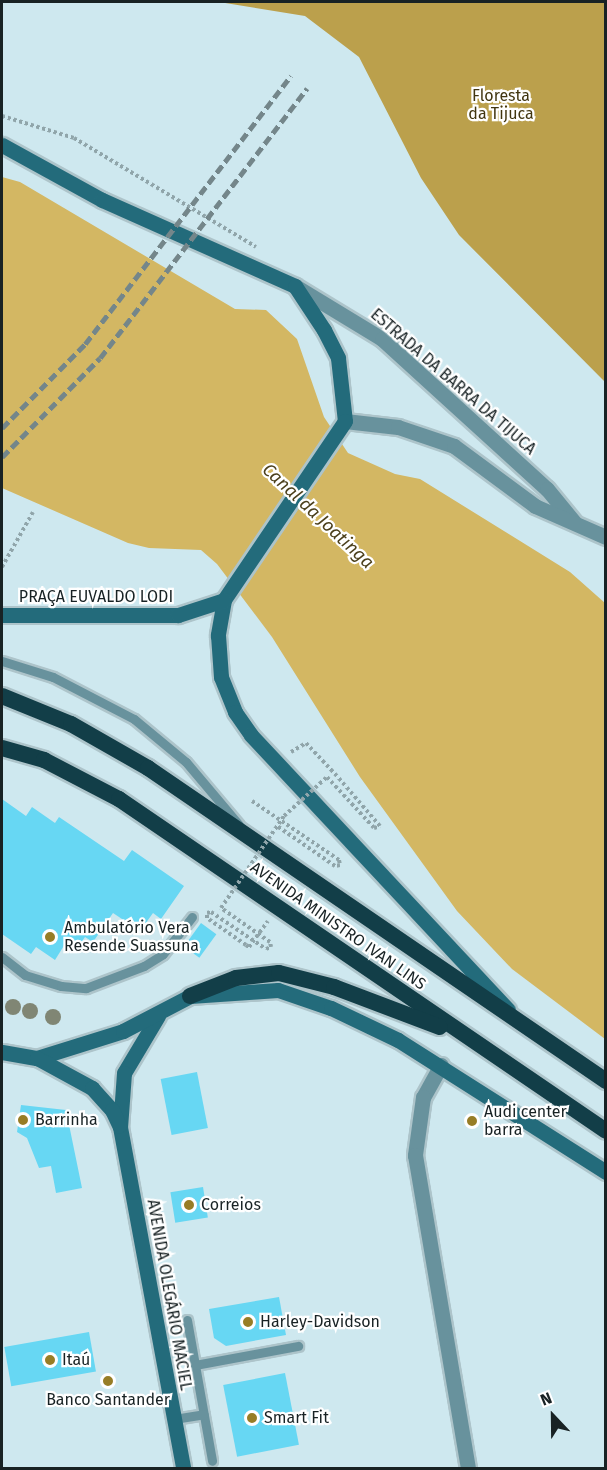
<!DOCTYPE html>
<meta charset="utf-8">
<style>
body{margin:0}
#map{position:relative;width:607px;height:1470px;overflow:hidden;background:#cee8ef;font-family:"Fira Sans",sans-serif}
div>[style]{position:absolute}
.forest>*{inset:0;background:#bba04c}
.water>*{inset:0;background:#d3b763}
.building>*{inset:0;background:#67d7f3;transform-origin:0 0}
.path>*{height:4px;margin-top:-2px;transform-origin:0;background:repeating-linear-gradient(90deg,#90a5aa 0 3px,transparent 0 6px)}
.roads{filter:drop-shadow(2px 0 #adc4ca) drop-shadow(-2px 0 #adc4ca) drop-shadow(0 2px #adc4ca) drop-shadow(0 -2px #adc4ca)}
.service>*{height:9px;margin:-4.5px;padding:0 4.5px;transform-origin:4.5px;border-radius:4.5px;background:#68929d}
.minor>*{height:15px;margin:-7.5px;padding:0 7.5px;transform-origin:7.5px;border-radius:7.5px;background:#68929d}
.tertiary>*{height:15px;margin:-7.5px;padding:0 7.5px;transform-origin:7.5px;border-radius:7.5px;background:#68929d}
.secondary>*{height:15px;margin:-7.5px;padding:0 7.5px;transform-origin:7.5px;border-radius:7.5px;background:#236b7b}
.trunk>*{height:16px;margin:-8px;padding:0 8px;transform-origin:8px;border-radius:8px;background:#123e48}
.rail>*{height:4.5px;margin-top:-2.25px;transform-origin:0;background:repeating-linear-gradient(90deg,#74868a 0 9px,transparent 0 13.5px)}
.path-bridge>*{height:4px;margin-top:-2px;transform-origin:0;background:repeating-linear-gradient(90deg,#90a5aa 0 3px,transparent 0 6px)}
.trees>*{width:16px;height:16px;margin:-8px;border-radius:50%;background:#808674}
.dots>*{width:16px;height:16px;translate:-50% -50%;box-sizing:border-box;border:3px solid #fff;border-radius:50%}
span{translate:-50% -50%;white-space:nowrap;text-align:center;line-height:1.15;-webkit-text-stroke:4.5px #fff;paint-order:stroke}
.park-label{font-size:16px;color:#413510}
.street-label{font-size:16px;color:#182224}
.poi-label{font-size:16px;color:#182224}
.left{translate:0 -50%;text-align:left}
.water-label{font-size:18px;color:#4c401c;font-style:italic}
.frame{position:absolute;inset:0;border:3px solid #182224;pointer-events:none}
.north{position:absolute;left:523px;top:1386px;width:60px;height:60px;-webkit-text-stroke:4px #fff;paint-order:stroke;rotate:338deg;font-size:16px;font-weight:700;line-height:24px;text-align:center;color:#182224}
.north::after{content:'';display:block;margin:auto;width:21px;height:27px;background:#182224;clip-path:polygon(50% 0,100% 100%,50% 72%,0 100%)}
</style>
<div id="map">
<div class="forest">
<i style="clip-path:polygon(219px 2px,605px 2px,605px 382px,459px 235px,421px 178px,359px 57px,305px 16px)"></i>
</div>
<div class="water">
<i style="clip-path:polygon(2px 177px,20px 182px,235px 309px,266px 310px,297px 339px,324px 417px,348px 453px,395px 474px,420px 479px,570px 572px,605px 603px,605px 1039px,512px 969px,457px 911px,360px 777px,272px 637px,217px 564px,201px 550px,149px 548px,128px 543px,2px 488px)"></i>
</div>
<div class="building">
<i style="clip-path:polygon(2px 799px,26px 816px,32px 807px,55px 823px,59px 817px,124px 861px,132px 850px,184px 886px,161px 919px,153px 913px,140px 931px,113px 913px,93px 942px,85px 937px,75px 951px,65px 944px,55px 960px,36px 947px,31px 954px,2px 934px)"></i>
<i style="left:201px;top:923px;width:19px;height:29px;rotate:36deg"></i>
<i style="left:197px;top:1072px;width:57px;height:37px;rotate:79deg"></i>
<i style="clip-path:polygon(21px 1105px,66px 1110px,82px 1188px,56px 1193px,51px 1166px,39px 1168px,27px 1138px,17px 1132px)"></i>
<i style="left:203px;top:1187px;width:31px;height:33px;rotate:81deg"></i>
<i style="clip-path:polygon(279px 1297px,286px 1335px,226px 1346px,214px 1338px,209px 1309px)"></i>
<i style="left:89px;top:1332px;width:40px;height:86px;rotate:80deg"></i>
<i style="left:285px;top:1373px;width:73px;height:63px;rotate:79deg"></i>
</div>
<div class="path">
<i style="left:2px;top:116px;width:75px;rotate:17deg"></i>
<i style="left:74px;top:138px;width:212px;rotate:30.9deg"></i>
<i style="left:2px;top:567px;width:63px;rotate:-60.6deg"></i>
<i style="left:291px;top:752px;width:17px;rotate:-31deg"></i>
<i style="left:306px;top:743px;width:45px;rotate:46.8deg"></i>
<i style="left:252px;top:801px;width:105px;rotate:34.1deg"></i>
<i style="left:339px;top:860px;width:5px;rotate:79deg"></i>
<i style="left:340px;top:865px;width:5px;rotate:169deg"></i>
<i style="left:335px;top:866px;width:70px;rotate:-145.4deg"></i>
<i style="left:246px;top:945px;width:4px;rotate:34deg"></i>
<i style="left:249px;top:947px;width:32px;rotate:-54deg"></i>
</div>
<div class="roads">
<div class="service">
<i style="left:2px;top:661px;width:53px;rotate:17.4deg"></i>
<i style="left:53px;top:677px;width:91px;rotate:27.4deg"></i>
<i style="left:134px;top:719px;width:67px;rotate:39.6deg"></i>
<i style="left:186px;top:762px;width:82px;rotate:49.9deg"></i>
<i style="left:2px;top:957px;width:29px;rotate:38deg"></i>
<i style="left:25px;top:975px;width:38px;rotate:17deg"></i>
<i style="left:61px;top:986px;width:25px;rotate:5deg"></i>
<i style="left:86px;top:988px;width:62px;rotate:-20.8deg"></i>
<i style="left:144px;top:966px;width:22px;rotate:-32deg"></i>
<i style="left:163px;top:954px;width:47px;rotate:-51.9deg"></i>
<i style="left:187px;top:1320px;width:143px;rotate:79.9deg"></i>
<i style="left:195px;top:1365px;width:105px;rotate:-10.5deg"></i>
<i style="left:174px;top:1419px;width:30px;rotate:-9deg"></i>
</div>
<div class="minor">
<i style="left:441px;top:1065px;width:37px;rotate:119deg"></i>
<i style="left:423px;top:1097px;width:59px;rotate:97.9deg"></i>
<i style="left:415px;top:1155px;width:317px;rotate:80.4deg"></i>
</div>
<div class="tertiary">
<i style="left:295px;top:286px;width:102px;rotate:31.3deg"></i>
<i style="left:382px;top:339px;width:223px;rotate:42.3deg"></i>
<i style="left:547px;top:489px;width:43px;rotate:50.7deg"></i>
<i style="left:345px;top:421px;width:53px;rotate:6.5deg"></i>
<i style="left:398px;top:427px;width:59px;rotate:18.7deg"></i>
<i style="left:454px;top:446px;width:101px;rotate:36.5deg"></i>
<i style="left:535px;top:506px;width:77px;rotate:23.6deg"></i>
</div>
<div class="secondary">
<i style="left:2px;top:145px;width:114px;rotate:28.8deg"></i>
<i style="left:102px;top:200px;width:211px;rotate:24deg"></i>
<i style="left:295px;top:286px;width:53px;rotate:56.6deg"></i>
<i style="left:324px;top:330px;width:31px;rotate:63deg"></i>
<i style="left:338px;top:358px;width:63px;rotate:83.7deg"></i>
<i style="left:345px;top:421px;width:216px;rotate:124.1deg"></i>
<i style="left:224px;top:600px;width:36px;rotate:100deg"></i>
<i style="left:218px;top:635px;width:42px;rotate:85.9deg"></i>
<i style="left:221px;top:677px;width:38px;rotate:68deg"></i>
<i style="left:235px;top:712px;width:28px;rotate:55deg"></i>
<i style="left:251px;top:735px;width:376px;rotate:46.9deg"></i>
<i style="left:2px;top:615px;width:176px"></i>
<i style="left:178px;top:615px;width:48px;rotate:-18.1deg"></i>
<i style="left:158px;top:1016px;width:66px;rotate:120.8deg"></i>
<i style="left:124px;top:1073px;width:54px;rotate:94.2deg"></i>
<i style="left:120px;top:1127px;width:347px;rotate:79.5deg"></i>
<i style="left:2px;top:1052px;width:36px;rotate:10deg"></i>
<i style="left:37px;top:1058px;width:90px;rotate:-17.4deg"></i>
<i style="left:123px;top:1031px;width:76px;rotate:-27.6deg"></i>
<i style="left:190px;top:996px;width:88px;rotate:-3.9deg"></i>
<i style="left:278px;top:990px;width:56px;rotate:18.8deg"></i>
<i style="left:331px;top:1008px;width:74px;rotate:25.5deg"></i>
<i style="left:398px;top:1040px;width:246px;rotate:32.4deg"></i>
<i style="left:37px;top:1058px;width:63px;rotate:28.6deg"></i>
<i style="left:92px;top:1088px;width:30px;rotate:48deg"></i>
<i style="left:112px;top:1110px;width:17px;rotate:65deg"></i>
</div>
<div class="trunk">
<i style="left:2px;top:696px;width:74px;rotate:22.1deg"></i>
<i style="left:71px;top:724px;width:89px;rotate:29.7deg"></i>
<i style="left:148px;top:768px;width:555px;rotate:34.35deg"></i>
<i style="left:2px;top:748px;width:44px;rotate:15.9deg"></i>
<i style="left:44px;top:760px;width:85px;rotate:27.5deg"></i>
<i style="left:119px;top:799px;width:589px;rotate:34.28deg"></i>
<i style="left:190px;top:996px;width:49px;rotate:-21.4deg"></i>
<i style="left:236px;top:978px;width:43px;rotate:-6.6deg"></i>
<i style="left:279px;top:973px;width:57px;rotate:14.3deg"></i>
<i style="left:334px;top:987px;width:113px;rotate:20.7deg"></i>
</div>
</div>
<div class="rail">
<i style="left:2px;top:428px;width:118px;rotate:-45.3deg"></i>
<i style="left:85px;top:344px;width:338px;rotate:-52.5deg"></i>
<i style="left:2px;top:457px;width:139px;rotate:-45.3deg"></i>
<i style="left:100px;top:358px;width:340px;rotate:-52.5deg"></i>
</div>
<div class="path-bridge">
<i style="left:246px;top:945px;width:47px;rotate:-145.3deg"></i>
<i style="left:207px;top:918px;width:5px;rotate:-90deg"></i>
<i style="left:207px;top:913px;width:4px;rotate:-14deg"></i>
<i style="left:211px;top:912px;width:66px;rotate:33.9deg"></i>
<i style="left:266px;top:949px;width:5px;rotate:-22deg"></i>
<i style="left:271px;top:947px;width:5px;rotate:-101deg"></i>
<i style="left:270px;top:942px;width:60px;rotate:-145.2deg"></i>
<i style="left:221px;top:908px;width:112px;rotate:-55.6deg"></i>
<i style="left:284px;top:816px;width:58px;rotate:-42.2deg"></i>
<i style="left:327px;top:777px;width:69px;rotate:47.3deg"></i>
<i style="left:374px;top:828px;width:6px;rotate:-18deg"></i>
<i style="left:380px;top:826px;width:66px;rotate:-130.7deg"></i>
</div>
<div class="trees">
<i style="left:13px;top:1007px"></i>
<i style="left:30px;top:1011px"></i>
<i style="left:53px;top:1017px"></i>
</div>
<div class="dots">
<i style="left:50px;top:937px;background:#977d26"></i>
<i style="left:23px;top:1120px;background:#977d26"></i>
<i style="left:472px;top:1121px;background:#977d26"></i>
<i style="left:189px;top:1205px;background:#977d26"></i>
<i style="left:248px;top:1322px;background:#977d26"></i>
<i style="left:50px;top:1360px;background:#977d26"></i>
<i style="left:108px;top:1381px;background:#977d26"></i>
<i style="left:252px;top:1418px;background:#977d26"></i>
</div>
<div class="park-label">
<span style="left:501px;top:105px">Floresta<br>da Tijuca</span>
</div>
<div class="street-label">
<span style="left:453px;top:382px;rotate:41deg">ESTRADA DA BARRA DA TIJUCA</span>
<span style="left:96px;top:597px">PRAÇA EUVALDO LODI</span>
<span style="left:338px;top:926px;rotate:35deg">AVENIDA MINISTRO IVAN LINS</span>
<span style="left:169px;top:1295px;rotate:80deg">AVENIDA OLEGÁRIO MACIEL</span>
</div>
<div class="poi-label">
<span class="left" style="left:64px;top:937px">Ambulatório Vera<br>Resende Suassuna</span>
<span class="left" style="left:484px;top:1121px">Audi center<br>barra</span>
<span class="left" style="left:35px;top:1120px">Barrinha</span>
<span class="left" style="left:201px;top:1205px">Correios</span>
<span class="left" style="left:260px;top:1322px">Harley-Davidson</span>
<span class="left" style="left:62px;top:1360px">Itaú</span>
<span style="left:108px;top:1400px">Banco Santander</span>
<span class="left" style="left:264px;top:1418px">Smart Fit</span>
</div>
<div class="water-label">
<span style="left:318px;top:516px;rotate:43deg">Canal da Joatinga</span>
</div>
<div class="frame"></div>
<div class="north">N</div>
</div>
